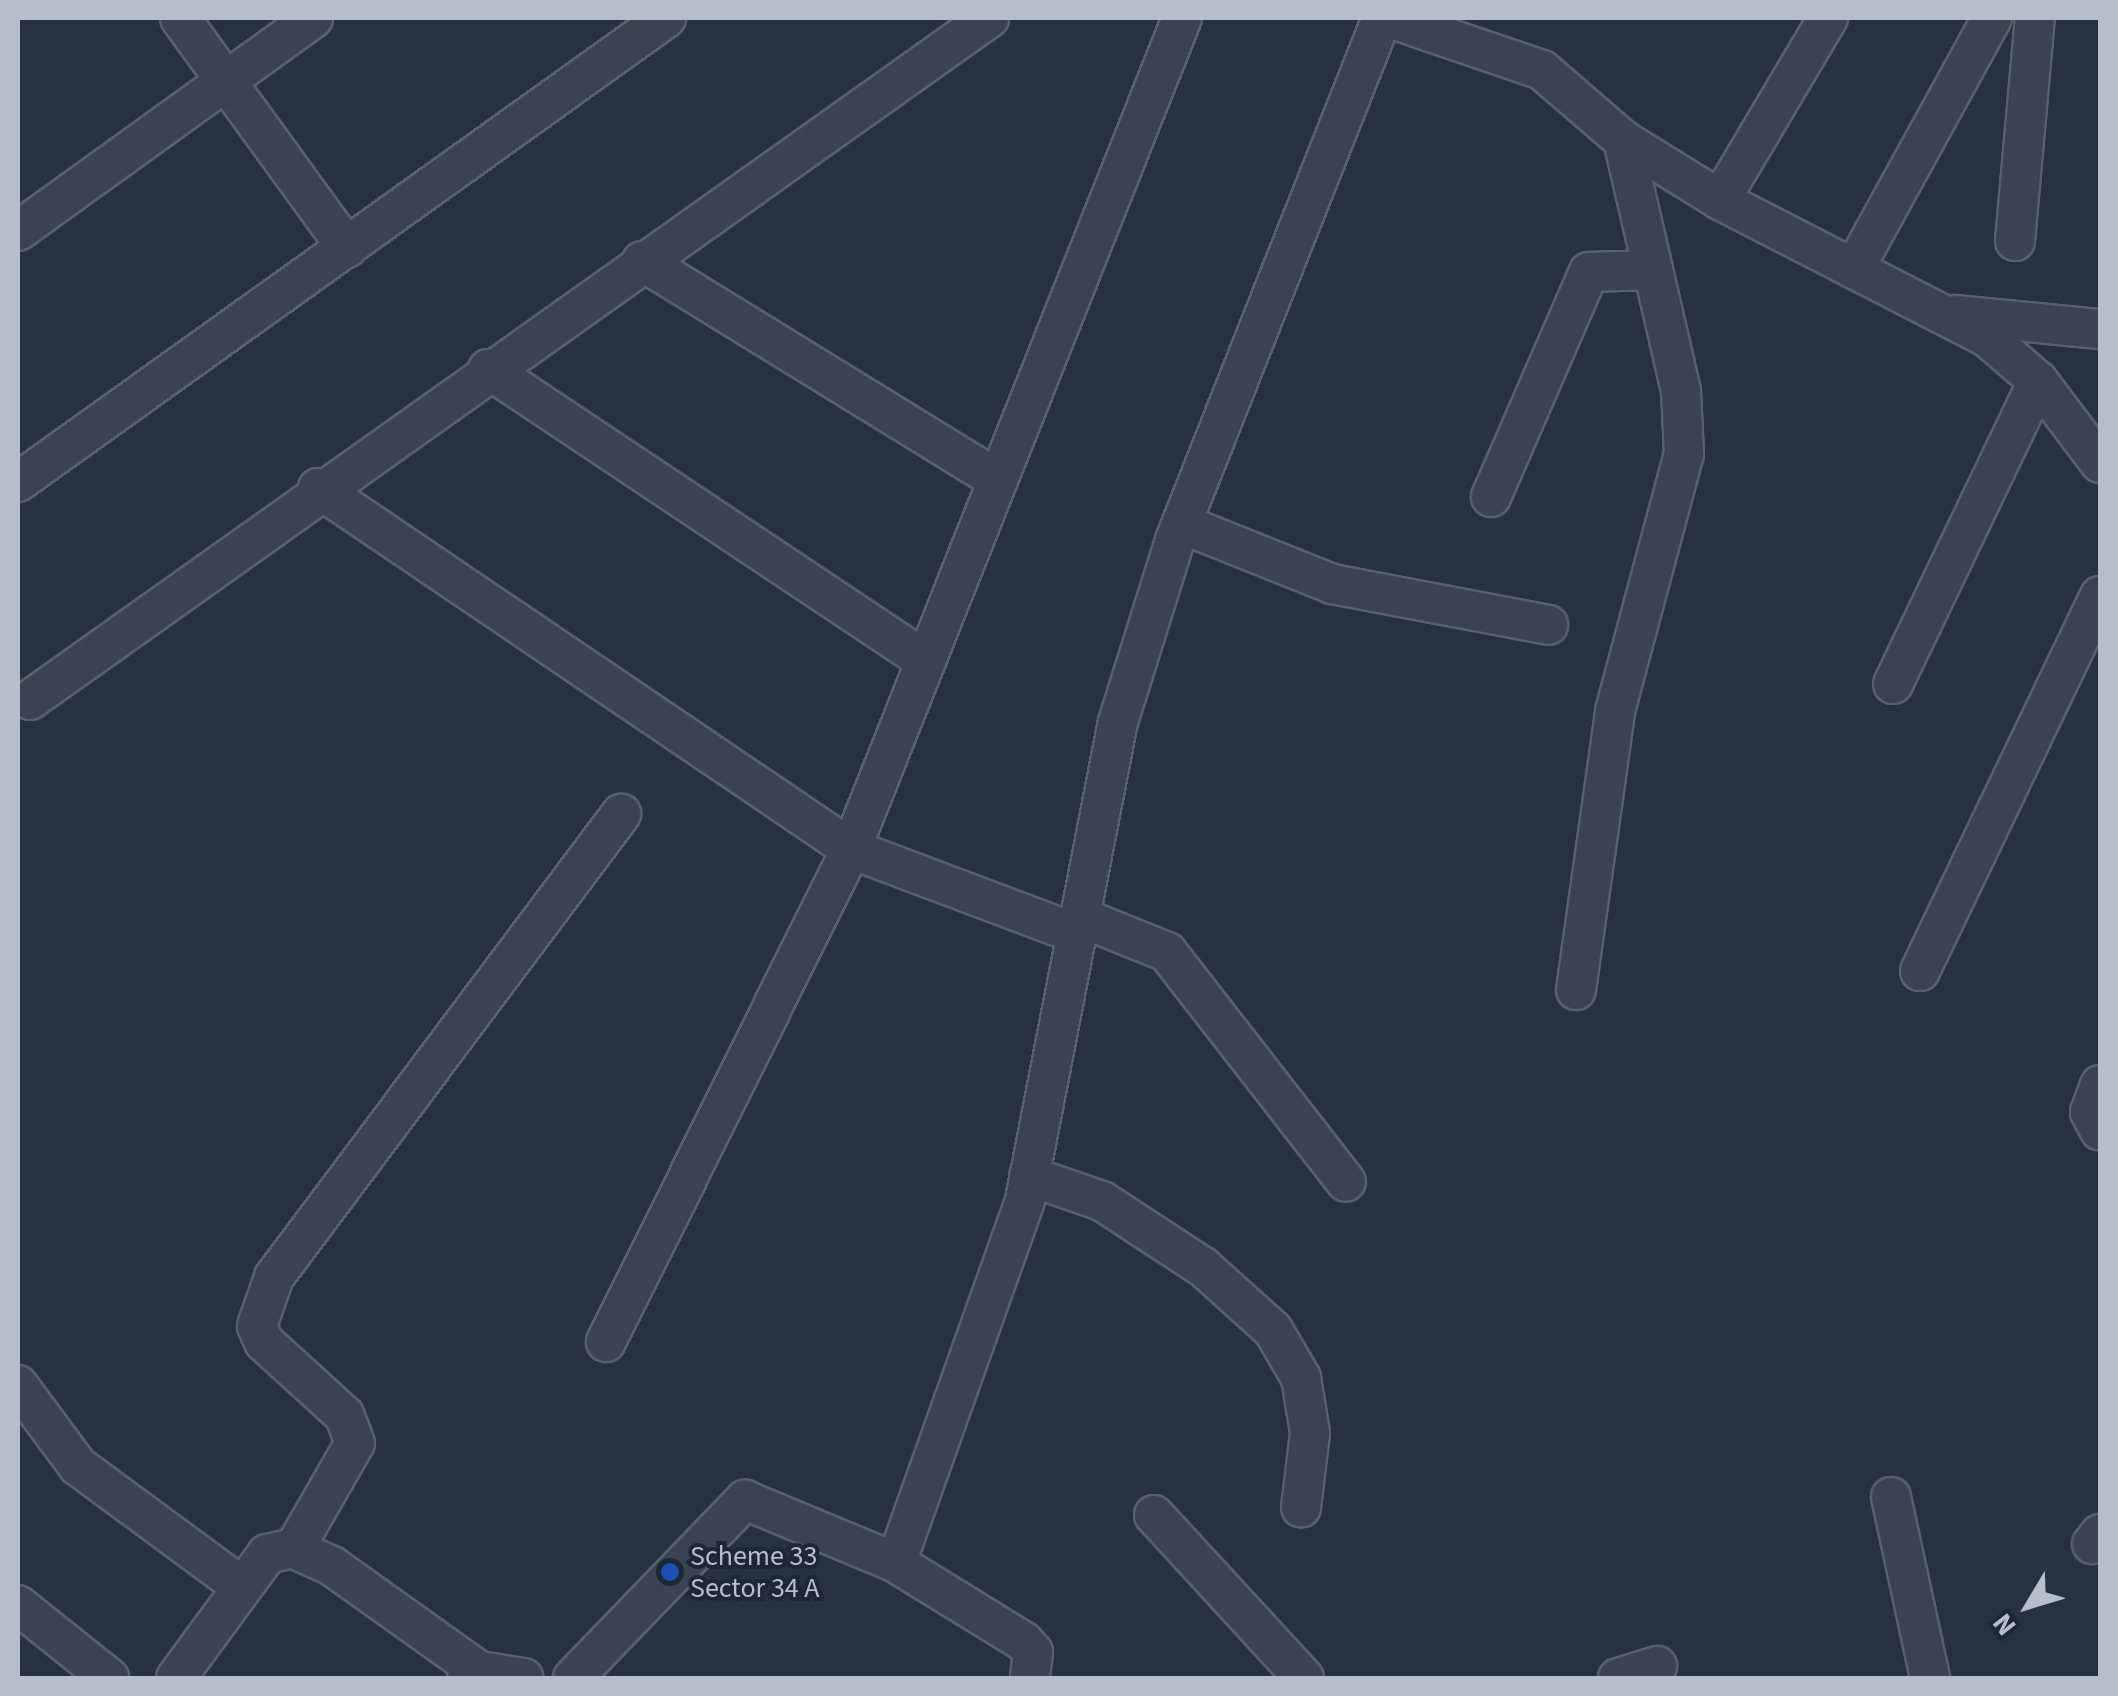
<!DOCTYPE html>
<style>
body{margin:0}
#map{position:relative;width:2118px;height:1696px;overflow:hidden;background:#243241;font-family:"Source Sans 3",sans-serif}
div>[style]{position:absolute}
.roads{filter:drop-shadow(2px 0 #56616e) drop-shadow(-2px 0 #56616e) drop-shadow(0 2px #56616e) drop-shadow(0 -2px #56616e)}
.street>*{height:38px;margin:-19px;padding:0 19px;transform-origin:19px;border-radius:19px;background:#394351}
.dots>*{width:28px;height:28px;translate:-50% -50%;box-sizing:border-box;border:5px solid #1d2836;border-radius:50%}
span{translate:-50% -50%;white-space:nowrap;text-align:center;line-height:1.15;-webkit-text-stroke:8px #1d2836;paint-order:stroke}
.poi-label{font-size:28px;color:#b5becb}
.left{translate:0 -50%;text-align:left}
.frame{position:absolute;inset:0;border:20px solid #b5becb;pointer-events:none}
.north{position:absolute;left:1978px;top:1556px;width:100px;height:100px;-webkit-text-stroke:8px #1d2836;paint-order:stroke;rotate:232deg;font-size:28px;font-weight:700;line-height:40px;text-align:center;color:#b5becb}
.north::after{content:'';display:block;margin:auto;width:35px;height:45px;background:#b5becb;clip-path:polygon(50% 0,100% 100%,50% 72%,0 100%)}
</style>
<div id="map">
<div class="roads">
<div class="street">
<i style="left:180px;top:18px;width:284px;rotate:54deg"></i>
<i style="left:1389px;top:18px;width:162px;rotate:18.8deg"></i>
<i style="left:1542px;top:70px;width:107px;rotate:40.8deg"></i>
<i style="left:1623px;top:140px;width:114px;rotate:31.7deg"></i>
<i style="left:1720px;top:200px;width:300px;rotate:27.2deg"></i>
<i style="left:1987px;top:337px;width:67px;rotate:40.8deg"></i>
<i style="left:2038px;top:381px;width:103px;rotate:52.9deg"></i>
<i style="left:1720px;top:200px;width:212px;rotate:-59.3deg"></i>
<i style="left:18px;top:231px;width:364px;rotate:-35.8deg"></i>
<i style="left:2015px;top:241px;width:224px;rotate:-84.9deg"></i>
<i style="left:642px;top:261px;width:418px;rotate:31.6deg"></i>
<i style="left:1854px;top:269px;width:286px;rotate:-61.2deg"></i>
<i style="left:1956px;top:315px;width:145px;rotate:5.6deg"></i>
<i style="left:488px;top:369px;width:526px;rotate:33.69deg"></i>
<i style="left:18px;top:482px;width:797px;rotate:-35.6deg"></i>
<i style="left:318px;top:488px;width:644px;rotate:34.11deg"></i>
<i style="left:851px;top:849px;width:241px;rotate:20.6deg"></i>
<i style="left:1491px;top:497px;width:245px;rotate:-66.5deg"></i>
<i style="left:1589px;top:272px;width:64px;rotate:-1.8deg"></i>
<i style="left:1182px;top:524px;width:162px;rotate:21.8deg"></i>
<i style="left:1332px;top:584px;width:220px;rotate:10.7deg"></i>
<i style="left:1893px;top:684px;width:336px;rotate:-64.4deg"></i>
<i style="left:30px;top:700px;width:1177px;rotate:-35.42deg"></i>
<i style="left:1080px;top:917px;width:94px;rotate:21.9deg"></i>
<i style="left:1167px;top:952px;width:291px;rotate:52.1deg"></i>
<i style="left:1920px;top:971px;width:416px;rotate:-64.4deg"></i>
<i style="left:1576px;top:990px;width:282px;rotate:-82deg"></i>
<i style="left:1615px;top:711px;width:266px;rotate:-75deg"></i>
<i style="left:1684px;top:454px;width:63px;rotate:-92.7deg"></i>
<i style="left:1681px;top:391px;width:258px;rotate:-103deg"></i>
<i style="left:2100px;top:1085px;width:29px;rotate:110deg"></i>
<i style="left:2090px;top:1112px;width:21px;rotate:62deg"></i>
<i style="left:1029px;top:1176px;width:77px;rotate:18.9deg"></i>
<i style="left:1102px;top:1201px;width:121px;rotate:33.2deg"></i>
<i style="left:1203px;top:1267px;width:94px;rotate:42deg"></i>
<i style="left:1273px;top:1330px;width:56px;rotate:59.7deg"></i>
<i style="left:1301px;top:1378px;width:56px;rotate:80.7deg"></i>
<i style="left:1310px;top:1433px;width:75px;rotate:96.9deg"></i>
<i style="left:606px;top:1342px;width:551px;rotate:-63.57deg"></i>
<i style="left:851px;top:849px;width:894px;rotate:-68.28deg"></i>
<i style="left:18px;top:1385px;width:101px;rotate:53.5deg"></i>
<i style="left:78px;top:1466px;width:202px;rotate:36.4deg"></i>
<i style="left:1891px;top:1497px;width:185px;rotate:77.8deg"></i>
<i style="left:1154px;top:1515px;width:222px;rotate:47.4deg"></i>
<i style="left:2092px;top:1544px;width:13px;rotate:-51deg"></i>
<i style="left:294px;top:1549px;width:122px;rotate:-60.1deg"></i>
<i style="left:355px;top:1443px;width:30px;rotate:-111deg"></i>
<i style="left:344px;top:1415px;width:108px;rotate:-137.6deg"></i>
<i style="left:264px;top:1342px;width:17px;rotate:-114deg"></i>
<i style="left:257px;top:1326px;width:52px;rotate:-70.9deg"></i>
<i style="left:274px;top:1277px;width:579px;rotate:-53.15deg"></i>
<i style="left:896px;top:1563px;width:385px;rotate:-70.4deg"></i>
<i style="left:1025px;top:1200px;width:487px;rotate:-79deg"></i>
<i style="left:1118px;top:722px;width:191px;rotate:-72.6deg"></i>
<i style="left:1175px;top:540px;width:562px;rotate:-68.37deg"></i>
<i style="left:18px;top:1605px;width:117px;rotate:38.7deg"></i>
<i style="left:176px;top:1678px;width:154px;rotate:-53.7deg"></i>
<i style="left:267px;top:1554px;width:26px;rotate:-13deg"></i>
<i style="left:292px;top:1548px;width:44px;rotate:24.2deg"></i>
<i style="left:332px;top:1566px;width:181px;rotate:35.5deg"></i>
<i style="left:467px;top:1678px;width:14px;rotate:-30deg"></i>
<i style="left:479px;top:1671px;width:45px;rotate:9deg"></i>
<i style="left:573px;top:1678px;width:248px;rotate:-46deg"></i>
<i style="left:745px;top:1500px;width:164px;rotate:22.6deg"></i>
<i style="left:896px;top:1563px;width:149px;rotate:31.6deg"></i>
<i style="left:1023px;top:1641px;width:15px;rotate:48deg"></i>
<i style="left:1033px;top:1652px;width:26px;rotate:97deg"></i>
<i style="left:1618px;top:1678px;width:41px;rotate:-17.1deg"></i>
</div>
</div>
<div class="dots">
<i style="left:670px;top:1572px;background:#1a4fb4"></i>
</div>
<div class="poi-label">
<span class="left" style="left:690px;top:1572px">Scheme 33<br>Sector 34 A</span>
</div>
<div class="frame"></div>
<div class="north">N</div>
</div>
